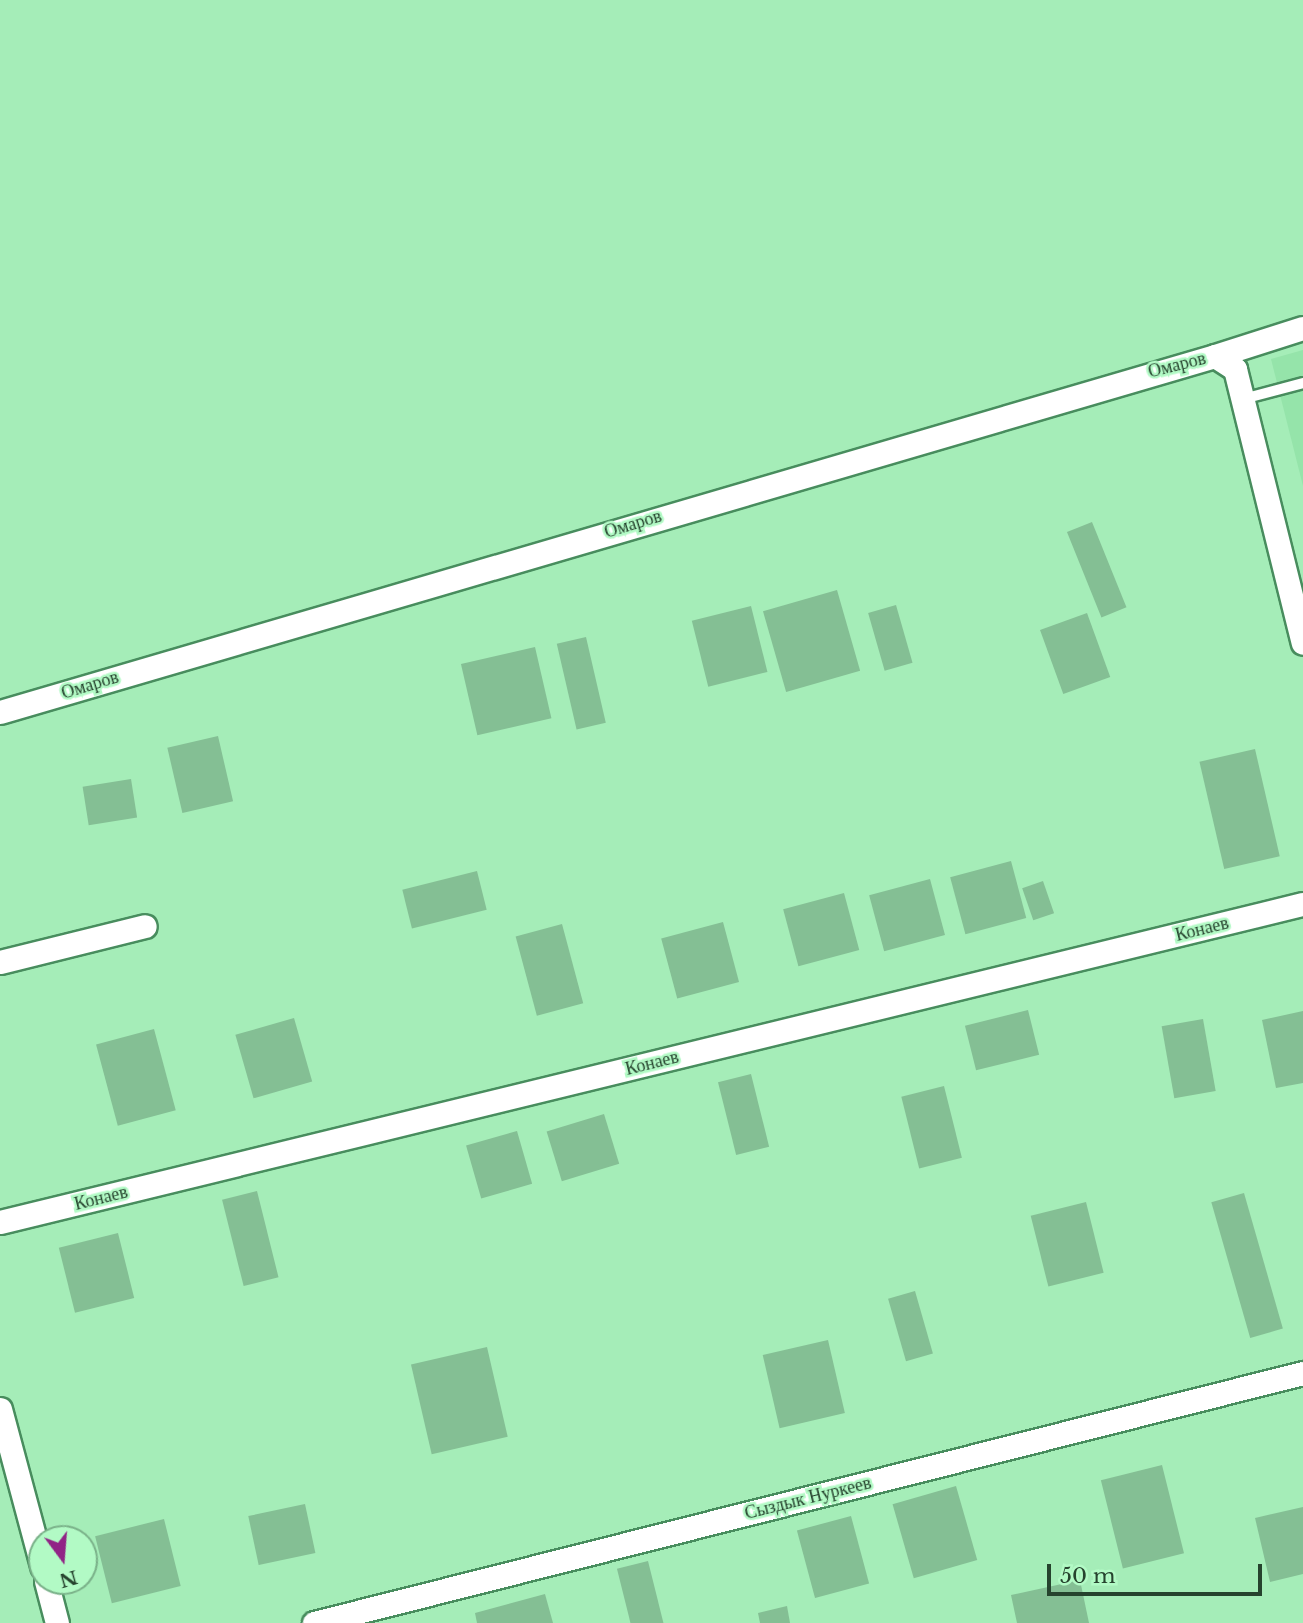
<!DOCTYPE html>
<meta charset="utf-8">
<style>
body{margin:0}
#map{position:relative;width:1303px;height:1623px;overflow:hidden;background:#a5edb8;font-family:"Libre Baskerville",serif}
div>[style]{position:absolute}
.built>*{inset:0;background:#95e4aa}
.building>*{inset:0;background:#84bf94;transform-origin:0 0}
.roads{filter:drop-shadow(2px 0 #488d5e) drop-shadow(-2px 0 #488d5e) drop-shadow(0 2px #488d5e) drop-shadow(0 -2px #488d5e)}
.service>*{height:10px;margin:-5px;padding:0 5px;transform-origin:5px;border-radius:5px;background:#fff}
.minor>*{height:23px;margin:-11.5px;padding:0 11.5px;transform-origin:11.5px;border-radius:11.5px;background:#fff}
span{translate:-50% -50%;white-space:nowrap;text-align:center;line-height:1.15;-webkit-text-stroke:5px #b2fac5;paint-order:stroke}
.street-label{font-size:18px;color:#26432e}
.north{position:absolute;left:28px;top:1525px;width:70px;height:70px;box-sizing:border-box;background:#b2fac5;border:2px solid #7ab189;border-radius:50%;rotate:164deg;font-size:19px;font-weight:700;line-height:28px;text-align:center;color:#26432e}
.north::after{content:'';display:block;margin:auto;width:24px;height:32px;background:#912486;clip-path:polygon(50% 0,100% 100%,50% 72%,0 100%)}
.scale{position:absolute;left:1047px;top:1564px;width:215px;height:32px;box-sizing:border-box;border:4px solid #26432e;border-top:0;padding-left:9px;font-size:21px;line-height:24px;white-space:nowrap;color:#26432e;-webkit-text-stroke:5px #b2fac5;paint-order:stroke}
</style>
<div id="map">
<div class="built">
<i style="clip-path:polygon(1303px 350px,1303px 486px,1271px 359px)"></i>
</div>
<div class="building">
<i style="left:1092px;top:522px;width:92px;height:27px;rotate:68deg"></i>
<i style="left:837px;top:590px;width:84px;height:77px;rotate:74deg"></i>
<i style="left:896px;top:605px;width:60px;height:29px;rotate:74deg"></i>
<i style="left:751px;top:606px;width:68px;height:61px;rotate:76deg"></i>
<i style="left:1087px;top:613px;width:68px;height:50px;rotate:70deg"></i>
<i style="left:586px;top:637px;width:88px;height:30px;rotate:77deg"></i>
<i style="left:535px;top:647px;width:73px;height:76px;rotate:77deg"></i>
<i style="left:218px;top:736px;width:67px;height:52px;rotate:77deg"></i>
<i style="left:1255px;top:749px;width:110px;height:57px;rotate:77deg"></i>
<i style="left:131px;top:779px;width:39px;height:49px;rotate:81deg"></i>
<i style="left:1011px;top:861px;width:59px;height:63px;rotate:75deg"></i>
<i style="left:477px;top:871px;width:40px;height:77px;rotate:76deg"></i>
<i style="left:930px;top:879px;width:58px;height:63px;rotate:75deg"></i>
<i style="left:1043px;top:881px;width:34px;height:22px;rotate:71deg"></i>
<i style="left:844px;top:893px;width:59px;height:63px;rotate:75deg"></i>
<i style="left:723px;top:922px;width:62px;height:64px;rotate:75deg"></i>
<i style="left:562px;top:924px;width:82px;height:48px;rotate:75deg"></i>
<i style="left:1028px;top:1010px;width:46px;height:65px;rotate:76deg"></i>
<i style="clip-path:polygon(1303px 1011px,1303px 1083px,1276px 1088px,1262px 1020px)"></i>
<i style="left:294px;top:1018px;width:66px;height:61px;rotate:74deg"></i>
<i style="left:1203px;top:1019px;width:73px;height:42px;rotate:80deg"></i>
<i style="left:154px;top:1029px;width:84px;height:60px;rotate:75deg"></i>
<i style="left:751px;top:1074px;width:75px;height:34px;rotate:76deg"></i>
<i style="left:944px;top:1086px;width:74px;height:44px;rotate:76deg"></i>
<i style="left:604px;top:1114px;width:52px;height:60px;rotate:73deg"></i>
<i style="left:517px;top:1131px;width:55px;height:53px;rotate:74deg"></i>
<i style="left:257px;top:1191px;width:89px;height:36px;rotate:76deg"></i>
<i style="left:1244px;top:1193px;width:141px;height:34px;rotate:74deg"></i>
<i style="left:1086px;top:1202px;width:73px;height:57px;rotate:76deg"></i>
<i style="left:118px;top:1233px;width:67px;height:61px;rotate:76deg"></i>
<i style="left:915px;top:1291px;width:65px;height:28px;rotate:74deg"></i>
<i style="left:828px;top:1340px;width:75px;height:67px;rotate:77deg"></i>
<i style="left:487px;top:1347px;width:92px;height:78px;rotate:77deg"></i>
<i style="left:1162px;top:1465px;width:91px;height:63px;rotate:76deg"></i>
<i style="left:956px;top:1486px;width:77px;height:66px;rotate:74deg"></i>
<i style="left:305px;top:1504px;width:50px;height:58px;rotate:78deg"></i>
<i style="clip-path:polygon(1303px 1507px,1303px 1574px,1270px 1582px,1255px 1518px)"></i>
<i style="left:851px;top:1516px;width:70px;height:56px;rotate:75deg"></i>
<i style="left:164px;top:1519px;width:69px;height:71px;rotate:76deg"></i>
<i style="left:648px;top:1561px;width:64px;height:32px;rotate:76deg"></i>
<i style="clip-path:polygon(1080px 1580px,1089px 1623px,1017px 1623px,1011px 1595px)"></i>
<i style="clip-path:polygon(545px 1594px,553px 1623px,477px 1623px,475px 1613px)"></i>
<i style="clip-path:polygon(787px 1606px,790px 1623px,760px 1623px,758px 1613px)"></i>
</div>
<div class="roads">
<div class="service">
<i style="left:1243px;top:399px;width:62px;rotate:-14.9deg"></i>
</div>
<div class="minor">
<i style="left:1215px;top:356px;width:92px;rotate:-17.7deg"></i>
<i style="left:0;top:712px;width:1266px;rotate:-16.33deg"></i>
<i style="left:1215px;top:356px;width:24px;rotate:33deg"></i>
<i style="left:1235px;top:369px;width:282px;rotate:76.1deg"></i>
<i style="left:0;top:962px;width:149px;rotate:-13.9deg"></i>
<i style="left:0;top:1222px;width:1341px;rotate:-13.72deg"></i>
<i style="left:0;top:1409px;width:163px;rotate:75deg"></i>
<i style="left:46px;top:1581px;width:43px;rotate:75.3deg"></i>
<i style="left:314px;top:1623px;width:1020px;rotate:-14.19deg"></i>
</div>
</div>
<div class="street-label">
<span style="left:1177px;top:365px;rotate:-14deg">Омаров</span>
<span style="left:633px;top:524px;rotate:-17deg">Омаров</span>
<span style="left:90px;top:685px;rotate:-17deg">Омаров</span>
<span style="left:1202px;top:929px;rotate:-14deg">Конаев</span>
<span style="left:652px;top:1063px;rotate:-14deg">Конаев</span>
<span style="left:101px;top:1198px;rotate:-14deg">Конаев</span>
<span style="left:808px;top:1498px;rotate:-14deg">Сыздык Нуркеев</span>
</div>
<div class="north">N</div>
<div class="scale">50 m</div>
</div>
